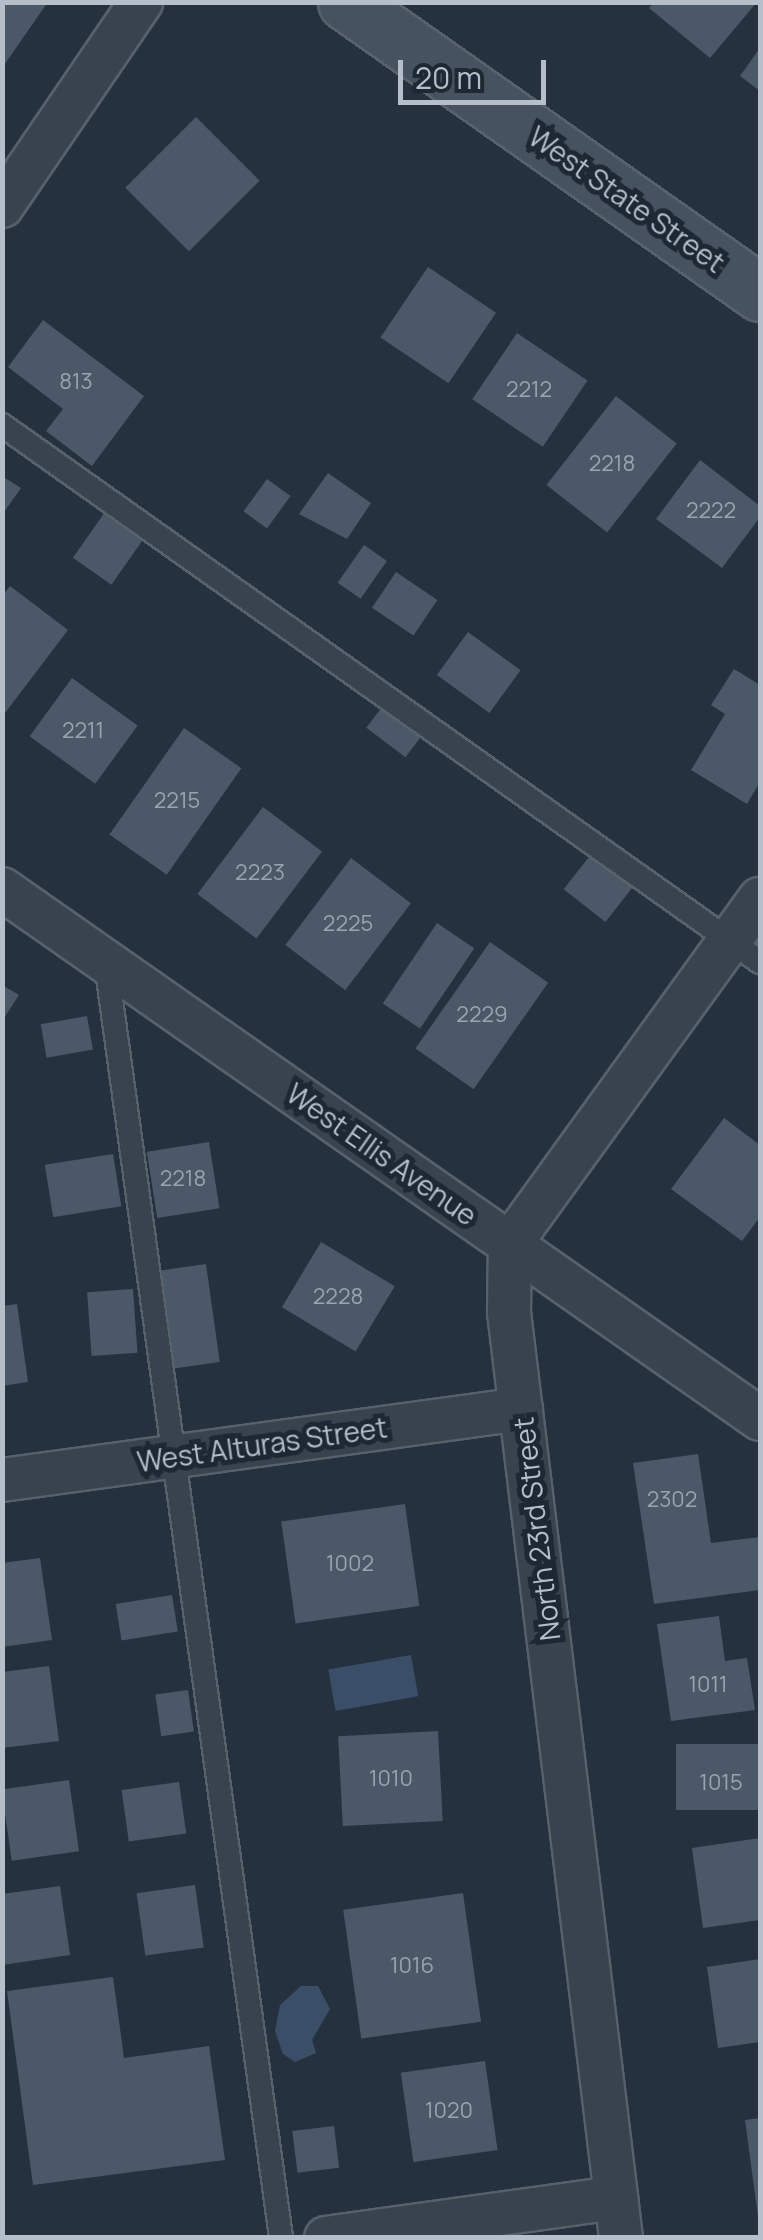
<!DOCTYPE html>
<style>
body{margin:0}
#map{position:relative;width:763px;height:2240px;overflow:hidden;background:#25313e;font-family:Manrope,sans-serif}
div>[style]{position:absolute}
.water>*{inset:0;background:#3a4f67;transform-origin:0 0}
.building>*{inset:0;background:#4b5867;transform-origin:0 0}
.roads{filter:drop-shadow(2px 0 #57616c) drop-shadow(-2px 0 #57616c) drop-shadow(0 2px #57616c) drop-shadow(0 -2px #57616c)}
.service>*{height:22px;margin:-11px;padding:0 11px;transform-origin:11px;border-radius:11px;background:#39434e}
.minor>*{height:42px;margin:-21px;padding:0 21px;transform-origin:21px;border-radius:21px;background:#39434e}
.secondary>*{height:55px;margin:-27.5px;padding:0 27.5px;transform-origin:27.5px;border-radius:27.5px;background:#475261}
span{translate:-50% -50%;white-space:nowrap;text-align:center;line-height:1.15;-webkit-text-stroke:10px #1e2833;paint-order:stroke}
.number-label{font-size:22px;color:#9aa4b0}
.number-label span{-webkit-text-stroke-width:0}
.street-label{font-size:28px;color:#b5bec9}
.frame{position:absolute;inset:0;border:5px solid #b5bec9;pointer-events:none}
.scale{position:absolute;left:398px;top:60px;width:148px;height:45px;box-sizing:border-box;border:5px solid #b5bec9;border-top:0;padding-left:12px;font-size:30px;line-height:35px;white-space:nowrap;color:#b5bec9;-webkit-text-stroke:8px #1e2833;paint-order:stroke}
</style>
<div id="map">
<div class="water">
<i style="left:411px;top:1655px;width:42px;height:84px;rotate:80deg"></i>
<i style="clip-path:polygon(301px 1986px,318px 1986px,330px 2009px,312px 2040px,316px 2053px,295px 2062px,283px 2054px,275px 2031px,280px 2005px)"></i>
</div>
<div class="building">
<i style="clip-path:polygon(2px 2px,48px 2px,2px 68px)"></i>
<i style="clip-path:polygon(654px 2px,757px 2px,710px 58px,649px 8px)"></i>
<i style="clip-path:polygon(760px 48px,760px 91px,740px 76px)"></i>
<i style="left:196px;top:117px;width:90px;height:100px;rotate:45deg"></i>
<i style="left:428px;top:267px;width:82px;height:85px;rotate:34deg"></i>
<i style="clip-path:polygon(43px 320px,144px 396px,92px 466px,46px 431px,63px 409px,8px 367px)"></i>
<i style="left:517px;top:333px;width:85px;height:80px;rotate:34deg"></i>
<i style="left:616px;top:396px;width:77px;height:113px;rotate:38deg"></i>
<i style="clip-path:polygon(700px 460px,760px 506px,760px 517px,722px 568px,656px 519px)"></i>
<i style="clip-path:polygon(328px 473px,371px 503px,347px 539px,299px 514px)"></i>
<i style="clip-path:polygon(2px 476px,21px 488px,2px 515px)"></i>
<i style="left:267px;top:479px;width:29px;height:40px;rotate:36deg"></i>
<i style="left:105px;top:512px;width:47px;height:56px;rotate:35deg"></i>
<i style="left:364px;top:545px;width:28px;height:46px;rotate:35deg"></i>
<i style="left:396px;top:572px;width:50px;height:43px;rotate:34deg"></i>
<i style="clip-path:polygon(10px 586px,68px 630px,2px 717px,2px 596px)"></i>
<i style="left:468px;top:632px;width:65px;height:53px;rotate:36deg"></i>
<i style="clip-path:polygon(734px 669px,760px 685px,760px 782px,747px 804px,691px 770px,725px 714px,711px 705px)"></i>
<i style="left:72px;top:678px;width:81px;height:72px;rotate:36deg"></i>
<i style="left:382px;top:707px;width:49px;height:26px;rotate:37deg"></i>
<i style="left:184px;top:728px;width:70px;height:130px;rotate:35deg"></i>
<i style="left:263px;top:807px;width:74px;height:109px;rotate:37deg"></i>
<i style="left:592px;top:853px;width:53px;height:46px;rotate:38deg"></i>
<i style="left:351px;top:858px;width:75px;height:109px;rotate:37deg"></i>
<i style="left:437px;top:923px;width:45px;height:97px;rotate:34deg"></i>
<i style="left:490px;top:942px;width:71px;height:130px;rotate:35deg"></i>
<i style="clip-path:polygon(2px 985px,19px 995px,2px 1021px)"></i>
<i style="left:87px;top:1016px;width:34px;height:47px;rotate:80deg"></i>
<i style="clip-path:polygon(724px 1118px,760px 1145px,760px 1217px,742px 1241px,671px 1189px)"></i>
<i style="left:209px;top:1142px;width:67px;height:63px;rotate:81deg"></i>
<i style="left:113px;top:1154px;width:53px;height:69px;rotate:81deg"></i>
<i style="left:321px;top:1242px;width:86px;height:76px;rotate:31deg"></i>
<i style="left:206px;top:1264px;width:99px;height:50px;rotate:82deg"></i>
<i style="left:133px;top:1289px;width:64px;height:46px;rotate:86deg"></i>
<i style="clip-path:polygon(17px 1304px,28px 1382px,2px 1386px,2px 1306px)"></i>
<i style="clip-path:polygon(698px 1454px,711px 1543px,760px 1537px,760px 1590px,654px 1604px,633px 1463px)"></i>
<i style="left:405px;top:1504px;width:103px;height:125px;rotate:82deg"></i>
<i style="clip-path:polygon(40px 1558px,52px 1640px,2px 1647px,2px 1563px)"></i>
<i style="left:172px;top:1595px;width:37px;height:57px;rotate:81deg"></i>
<i style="clip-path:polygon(719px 1616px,725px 1661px,747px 1658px,755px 1710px,671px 1721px,657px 1624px)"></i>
<i style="clip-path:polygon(49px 1666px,59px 1741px,2px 1748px,2px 1672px)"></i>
<i style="left:188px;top:1690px;width:42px;height:33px;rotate:82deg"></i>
<i style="left:438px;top:1731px;width:90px;height:100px;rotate:87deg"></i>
<i style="left:760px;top:1744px;width:66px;height:84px;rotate:90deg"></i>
<i style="left:69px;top:1780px;width:72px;height:68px;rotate:82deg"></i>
<i style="left:179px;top:1782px;width:52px;height:58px;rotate:82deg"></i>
<i style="clip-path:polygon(760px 1838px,760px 1920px,703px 1928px,692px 1848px)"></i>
<i style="left:195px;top:1885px;width:63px;height:59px;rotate:82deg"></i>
<i style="clip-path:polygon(60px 1886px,70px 1955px,2px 1965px,2px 1894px)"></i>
<i style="left:463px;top:1893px;width:130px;height:121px;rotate:82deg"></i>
<i style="clip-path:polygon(760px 1959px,760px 2042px,718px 2048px,707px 1967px)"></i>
<i style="clip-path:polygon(113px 1977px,124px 2058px,209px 2046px,225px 2160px,33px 2185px,7px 1991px)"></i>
<i style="left:485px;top:2061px;width:90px;height:85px;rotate:82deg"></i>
<i style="clip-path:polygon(760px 2118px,760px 2216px,758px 2217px,745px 2120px)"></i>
<i style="left:334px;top:2126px;width:42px;height:42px;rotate:83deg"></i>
</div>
<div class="roads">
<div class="service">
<i style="left:2px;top:425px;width:929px;rotate:35.32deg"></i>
<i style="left:106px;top:963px;width:1287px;rotate:82.18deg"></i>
</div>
<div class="minor">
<i style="left:2px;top:206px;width:247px;rotate:-55.7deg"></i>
<i style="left:2px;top:889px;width:925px;rotate:34.96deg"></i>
<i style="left:2px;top:1480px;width:524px;rotate:-7.79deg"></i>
<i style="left:326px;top:2238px;width:293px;rotate:-7.9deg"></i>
<i style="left:621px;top:2238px;width:933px;rotate:-96.9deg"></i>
<i style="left:509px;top:1312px;width:68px;rotate:-89.2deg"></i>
<i style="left:510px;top:1244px;width:426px;rotate:-54.1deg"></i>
</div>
<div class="secondary">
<i style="left:346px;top:2px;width:506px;rotate:35.1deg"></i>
</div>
</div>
<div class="number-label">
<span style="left:76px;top:382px">813</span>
<span style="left:529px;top:390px">2212</span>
<span style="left:612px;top:464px">2218</span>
<span style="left:711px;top:511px">2222</span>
<span style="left:83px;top:731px">2211</span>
<span style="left:177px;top:801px">2215</span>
<span style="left:260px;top:873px">2223</span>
<span style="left:348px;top:924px">2225</span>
<span style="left:482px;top:1015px">2229</span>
<span style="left:183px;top:1179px">2218</span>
<span style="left:338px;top:1297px">2228</span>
<span style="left:672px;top:1500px">2302</span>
<span style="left:350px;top:1564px">1002</span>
<span style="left:708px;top:1685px">1011</span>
<span style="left:391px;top:1779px">1010</span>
<span style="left:721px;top:1783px">1015</span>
<span style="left:412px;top:1966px">1016</span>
<span style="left:449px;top:2111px">1020</span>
</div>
<div class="street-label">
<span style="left:627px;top:199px;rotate:35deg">West State Street</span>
<span style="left:382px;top:1154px;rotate:35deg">West Ellis Avenue</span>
<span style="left:262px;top:1444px;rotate:-8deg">West Alturas Street</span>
<span style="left:536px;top:1529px;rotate:-97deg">North 23rd Street</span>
</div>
<div class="frame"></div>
<div class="scale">20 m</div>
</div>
